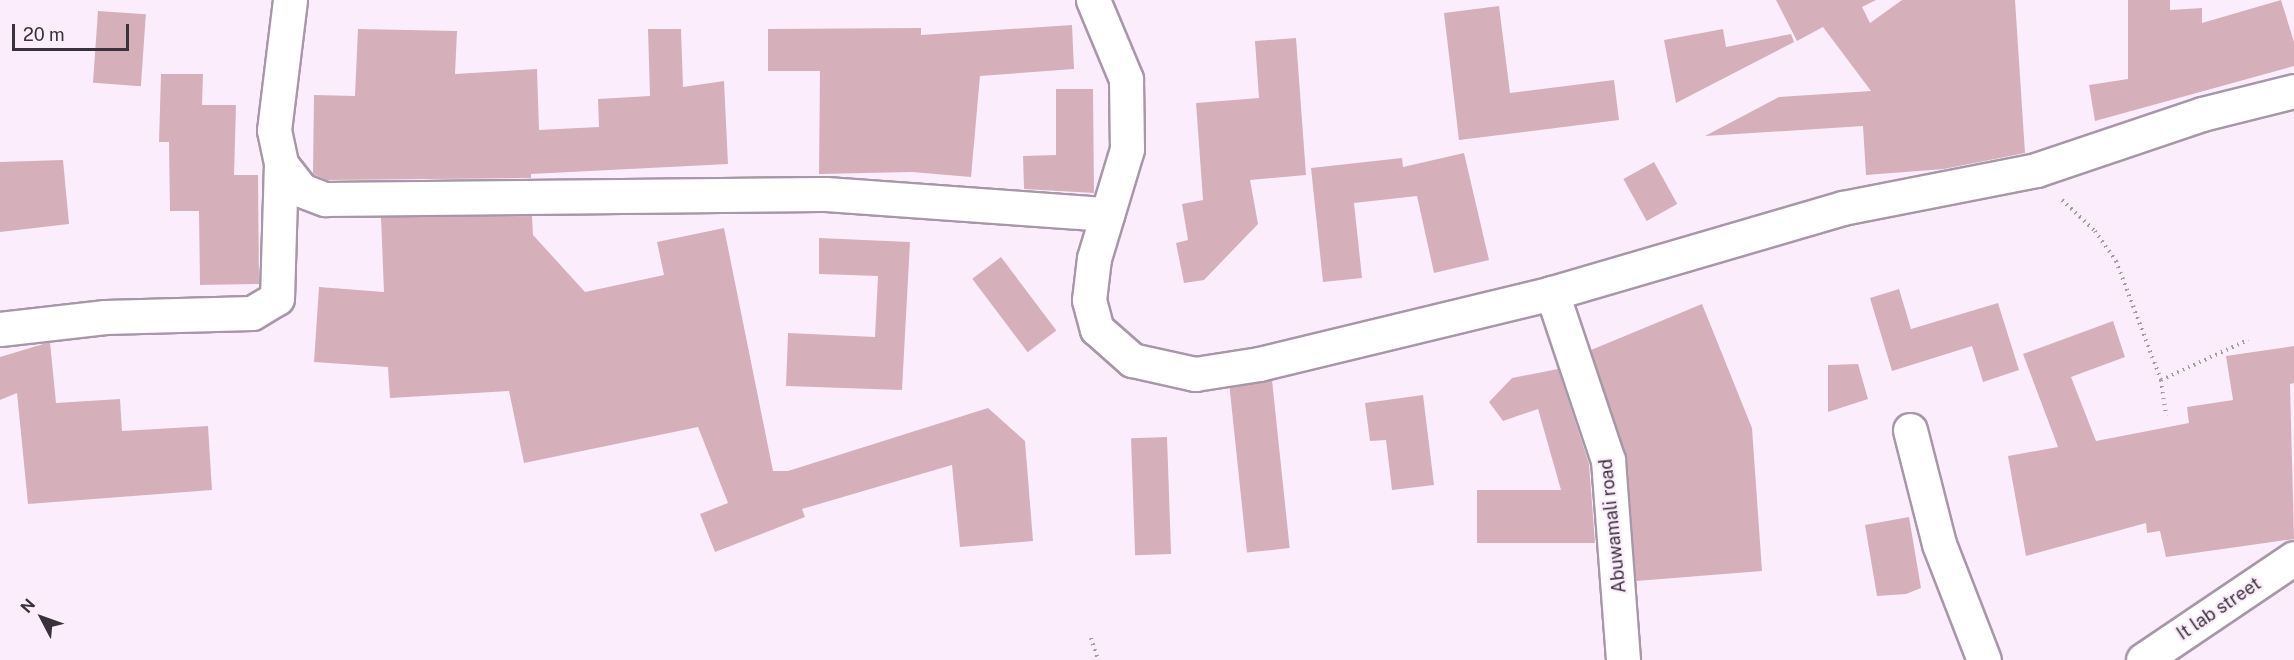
<!DOCTYPE html>
<style>
body{margin:0}
#map{position:relative;width:2294px;height:660px;overflow:hidden;background:#fcedfd;font-family:"Public Sans",sans-serif}
div>[style]{position:absolute}
.building>*{inset:0;background:#d5b0bb;transform-origin:0 0}
.path>*{height:4px;margin-top:-2px;transform-origin:0;background:repeating-linear-gradient(90deg,#a499a5 0 1.5px,transparent 0 6px)}
.roads{filter:drop-shadow(2px 0 #a896a9) drop-shadow(-2px 0 #a896a9) drop-shadow(0 2px #a896a9) drop-shadow(0 -2px #a896a9)}
.minor>*{height:33px;margin:-16.5px;padding:0 16.5px;transform-origin:16.5px;border-radius:16.5px;background:#fff}
span{translate:-50% -50%;white-space:nowrap;text-align:center;line-height:1.15;-webkit-text-stroke:4.5px #fcedfd;paint-order:stroke}
.street-label{font-size:18px;color:#39323a}
.north{position:absolute;left:12px;top:588px;width:60px;height:60px;-webkit-text-stroke:4px #fcedfd;paint-order:stroke;rotate:311deg;font-size:16px;font-weight:700;line-height:24px;text-align:center;color:#39323a}
.north::after{content:'';display:block;margin:auto;width:21px;height:27px;background:#39323a;clip-path:polygon(50% 0,100% 100%,50% 72%,0 100%)}
.scale{position:absolute;left:12px;top:24px;width:117px;height:27px;box-sizing:border-box;border:3px solid #39323a;border-top:0;padding-left:8px;font-size:18px;line-height:21px;white-space:nowrap;color:#39323a;-webkit-text-stroke:4px #fcedfd;paint-order:stroke}
</style>
<div id="map">
<div class="building">
<i style="clip-path:polygon(1776px 0,1876px 0,1862px 7px,1870px 23px,1902px 0,2015px 0,2025px 153px,1944px 169px,1866px 175px,1863px 126px,1705px 136px,1779px 97px,1871px 91px,1823px 27px,1797px 41px)"></i>
<i style="clip-path:polygon(2128px 0,2170px 0,2170px 10px,2202px 8px,2202px 23px,2281px 0,2294px 42px,2294px 66px,2095px 121px,2089px 85px,2128px 79px)"></i>
<i style="clip-path:polygon(1499px 6px,1510px 93px,1614px 80px,1619px 120px,1459px 140px,1444px 13px)"></i>
<i style="left:98px;top:11px;width:48px;height:72px;rotate:4deg"></i>
<i style="clip-path:polygon(1072px 25px,1074px 69px,980px 76px,971px 177px,912px 172px,819px 174px,820px 71px,768px 71px,768px 29px,921px 28px,921px 35px)"></i>
<i style="clip-path:polygon(358px 29px,457px 31px,455px 74px,537px 69px,539px 130px,599px 127px,598px 99px,650px 96px,648px 29px,681px 29px,683px 87px,724px 81px,728px 164px,531px 174px,531px 178px,327px 180px,313px 174px,314px 95px,355px 96px)"></i>
<i style="clip-path:polygon(1723px 29px,1726px 47px,1791px 34px,1794px 42px,1676px 103px,1664px 40px)"></i>
<i style="clip-path:polygon(1296px 38px,1306px 175px,1250px 180px,1258px 224px,1204px 280px,1184px 283px,1176px 243px,1188px 240px,1182px 204px,1203px 200px,1196px 103px,1259px 98px,1255px 41px)"></i>
<i style="clip-path:polygon(161px 74px,203px 74px,202px 105px,236px 105px,234px 175px,258px 175px,259px 284px,200px 285px,199px 211px,170px 211px,169px 142px,159px 142px)"></i>
<i style="clip-path:polygon(1056px 89px,1093px 89px,1094px 193px,1024px 189px,1023px 156px,1056px 155px)"></i>
<i style="clip-path:polygon(1464px 153px,1489px 260px,1434px 273px,1417px 196px,1354px 203px,1362px 278px,1323px 282px,1311px 168px,1402px 158px,1403px 167px)"></i>
<i style="clip-path:polygon(63px 160px,69px 224px,0 232px,0 162px)"></i>
<i style="left:1654px;top:162px;width:48px;height:35px;rotate:61deg"></i>
<i style="clip-path:polygon(532px 216px,533px 235px,585px 292px,664px 275px,657px 242px,724px 228px,773px 471px,788px 471px,988px 408px,1025px 441px,1033px 541px,960px 547px,952px 465px,802px 509px,805px 517px,715px 552px,700px 514px,728px 503px,698px 427px,524px 463px,509px 391px,390px 398px,388px 367px,314px 362px,319px 287px,384px 292px,381px 217px)"></i>
<i style="clip-path:polygon(819px 238px,910px 242px,902px 390px,786px 386px,788px 333px,875px 337px,878px 276px,819px 274px)"></i>
<i style="left:1001px;top:257px;width:92px;height:36px;rotate:53deg"></i>
<i style="clip-path:polygon(1899px 289px,1911px 329px,1998px 303px,2019px 370px,1983px 382px,1972px 346px,1892px 371px,1870px 298px)"></i>
<i style="clip-path:polygon(1702px 304px,1752px 428px,1762px 571px,1636px 581px,1627px 458px,1591px 350px)"></i>
<i style="clip-path:polygon(2113px 321px,2125px 357px,2071px 377px,2096px 441px,2189px 423px,2187px 407px,2233px 400px,2226px 356px,2294px 346px,2294px 383px,2290px 384px,2294px 539px,2166px 557px,2160px 531px,2147px 533px,2146px 523px,2026px 556px,2008px 456px,2058px 447px,2023px 354px)"></i>
<i style="clip-path:polygon(50px 342px,56px 403px,120px 399px,122px 431px,208px 426px,212px 490px,28px 504px,17px 393px,0 400px,0 357px)"></i>
<i style="clip-path:polygon(1858px 364px,1868px 399px,1828px 412px,1828px 365px)"></i>
<i style="clip-path:polygon(1558px 369px,1589px 464px,1595px 543px,1477px 543px,1477px 490px,1561px 490px,1538px 409px,1503px 421px,1489px 402px,1512px 378px)"></i>
<i style="left:1272px;top:380px;width:169px;height:43px;rotate:84deg"></i>
<i style="clip-path:polygon(1423px 395px,1434px 485px,1392px 490px,1386px 440px,1370px 441px,1365px 403px)"></i>
<i style="left:1167px;top:437px;width:117px;height:36px;rotate:88deg"></i>
<i style="clip-path:polygon(1909px 517px,1921px 588px,1906px 594px,1877px 596px,1865px 525px)"></i>
</div>
<div class="path">
<i style="left:2062px;top:200px;width:45px;rotate:43.2deg"></i>
<i style="left:2095px;top:231px;width:37px;rotate:55deg"></i>
<i style="left:2116px;top:261px;width:127px;rotate:69.3deg"></i>
<i style="left:2161px;top:380px;width:96px;rotate:-24.7deg"></i>
<i style="left:2161px;top:380px;width:36px;rotate:82deg"></i>
<i style="left:1091px;top:638px;width:23px;rotate:72deg"></i>
</div>
<div class="roads">
<div class="minor">
<i style="left:290px;top:0;width:131px;rotate:97deg"></i>
<i style="left:274px;top:130px;width:35px;rotate:78deg"></i>
<i style="left:281px;top:164px;width:33px;rotate:52deg"></i>
<i style="left:301px;top:190px;width:26px;rotate:21deg"></i>
<i style="left:325px;top:199px;width:501px;rotate:-0.57deg"></i>
<i style="left:826px;top:194px;width:282px;rotate:4.1deg"></i>
<i style="left:1093px;top:0;width:86px;rotate:67.3deg"></i>
<i style="left:1126px;top:79px;width:70px;rotate:89.2deg"></i>
<i style="left:1127px;top:149px;width:114px;rotate:106.8deg"></i>
<i style="left:1094px;top:258px;width:42px;rotate:96.8deg"></i>
<i style="left:1089px;top:300px;width:30px;rotate:75deg"></i>
<i style="left:1097px;top:329px;width:47px;rotate:41.5deg"></i>
<i style="left:1132px;top:360px;width:65px;rotate:12.5deg"></i>
<i style="left:1195px;top:374px;width:65px;rotate:-8.9deg"></i>
<i style="left:1259px;top:364px;width:301px;rotate:-13.6deg"></i>
<i style="left:1552px;top:293px;width:303px;rotate:-16.3deg"></i>
<i style="left:1843px;top:208px;width:197px;rotate:-11.1deg"></i>
<i style="left:2036px;top:170px;width:175px;rotate:-18.6deg"></i>
<i style="left:2202px;top:114px;width:95px;rotate:-14deg"></i>
<i style="left:1552px;top:293px;width:176px;rotate:71.5deg"></i>
<i style="left:1608px;top:460px;width:201px;rotate:85.7deg"></i>
<i style="left:0;top:329px;width:106px;rotate:-6.5deg"></i>
<i style="left:105px;top:317px;width:147px;rotate:-1.6deg"></i>
<i style="left:252px;top:313px;width:29px;rotate:-31deg"></i>
<i style="left:277px;top:298px;width:134px;rotate:-88.3deg"></i>
<i style="left:1910px;top:430px;width:118px;rotate:75.7deg"></i>
<i style="left:1939px;top:544px;width:124px;rotate:68.8deg"></i>
<i style="left:2143px;top:660px;width:182px;rotate:-34deg"></i>
</div>
</div>
<div class="street-label">
<span style="left:1613px;top:526px;rotate:-96deg">Abuwamali road</span>
<span style="left:2219px;top:609px;rotate:-34deg">It lab street</span>
</div>
<div class="north">N</div>
<div class="scale">20 m</div>
</div>
